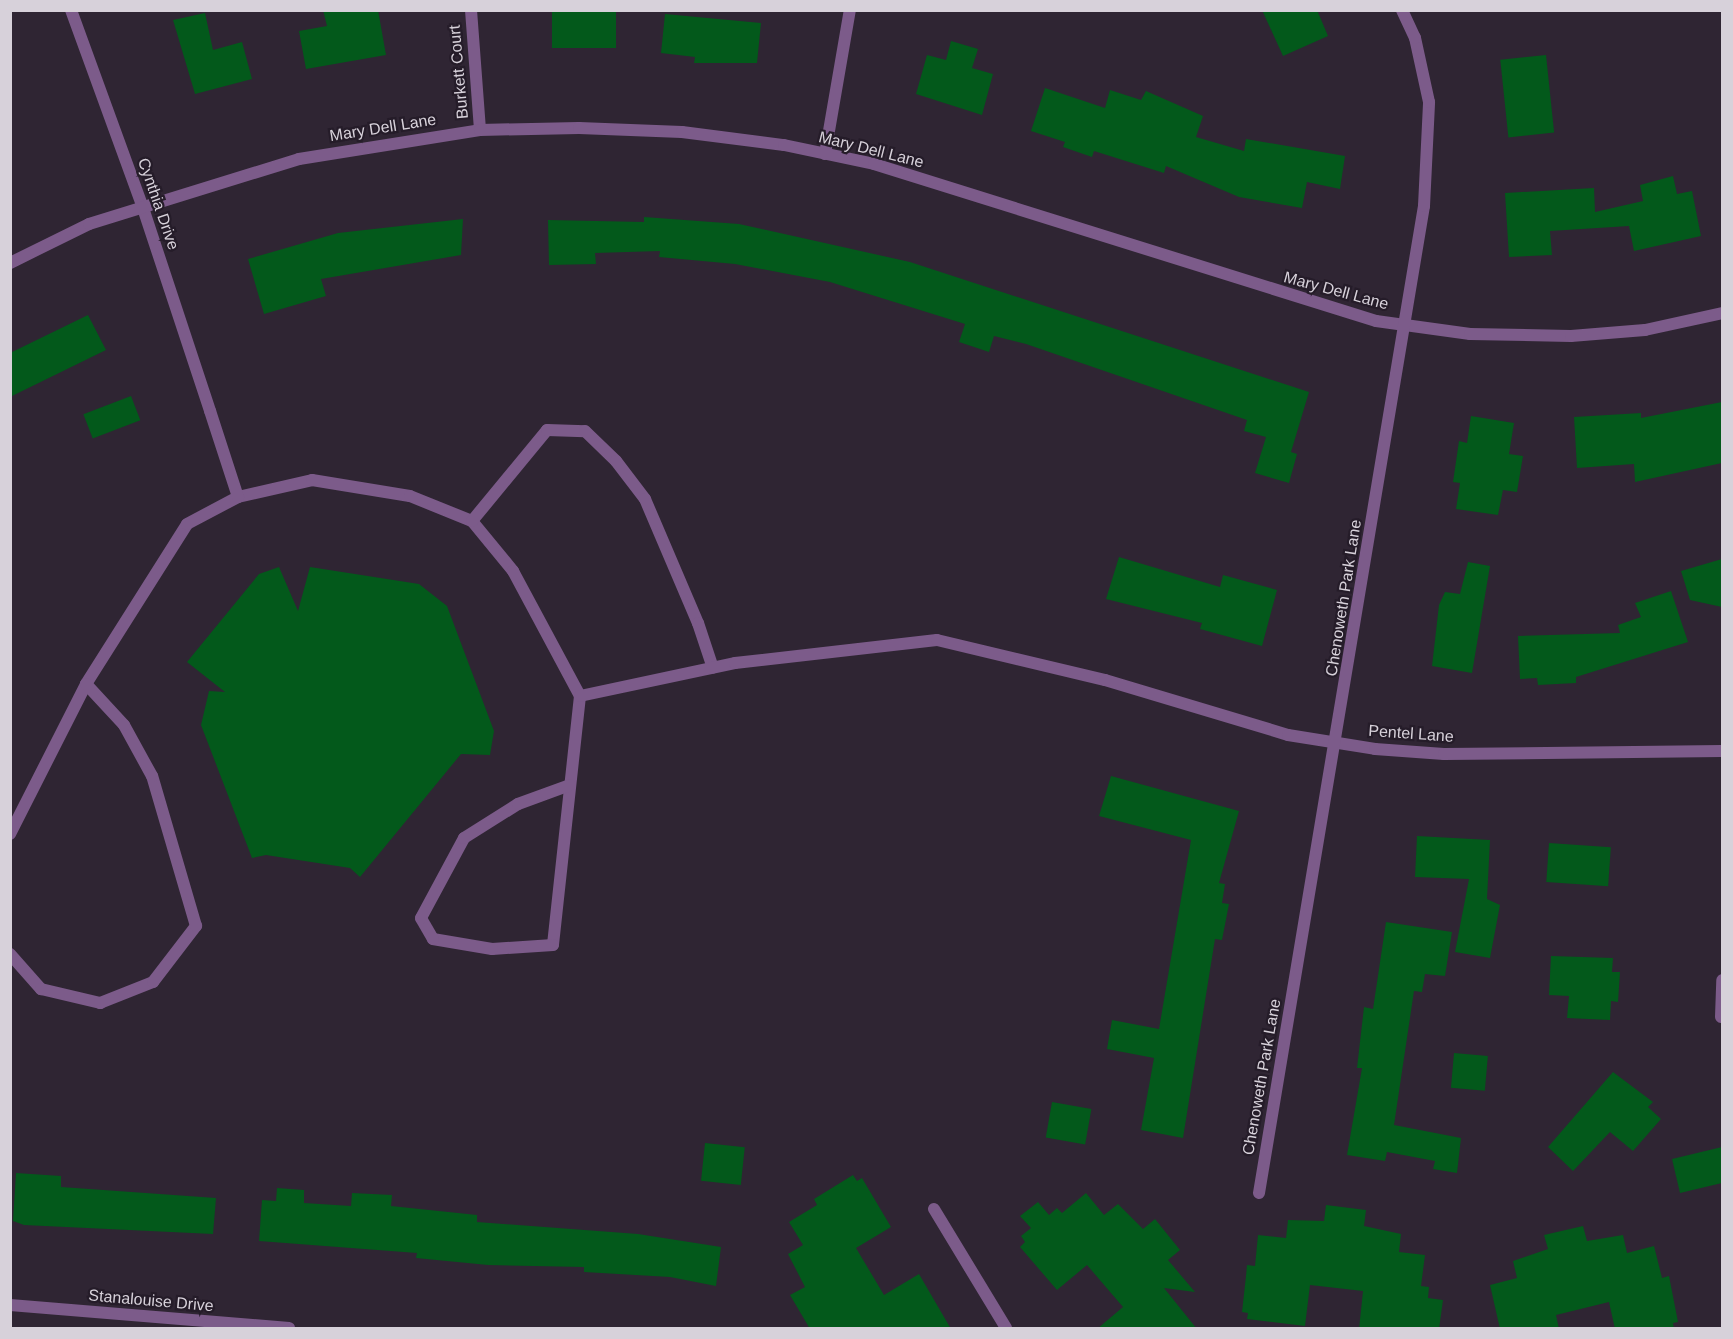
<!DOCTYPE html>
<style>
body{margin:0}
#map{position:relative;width:1733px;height:1339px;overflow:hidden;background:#2f2533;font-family:Arial,sans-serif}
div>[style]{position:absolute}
.building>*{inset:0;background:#03591b;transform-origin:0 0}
.lane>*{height:12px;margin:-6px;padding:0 6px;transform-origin:6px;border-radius:6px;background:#7c5b8a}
.street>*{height:12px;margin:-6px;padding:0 6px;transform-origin:6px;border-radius:6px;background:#7c5b8a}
span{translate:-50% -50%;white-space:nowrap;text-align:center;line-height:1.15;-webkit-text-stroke:4.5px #251c29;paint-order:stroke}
.street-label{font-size:16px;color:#d7d1da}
.frame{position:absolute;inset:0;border:12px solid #d7d1da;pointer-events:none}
</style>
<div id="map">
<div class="building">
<i style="clip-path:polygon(323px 10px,378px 10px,386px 55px,306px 69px,299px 31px,327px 26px)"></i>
<i style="left:552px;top:10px;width:64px;height:38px"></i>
<i style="clip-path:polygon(1262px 10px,1317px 10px,1328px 36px,1283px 56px)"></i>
<i style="clip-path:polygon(205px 13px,213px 50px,242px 42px,252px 79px,195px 94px,173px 20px)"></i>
<i style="clip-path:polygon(665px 14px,761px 23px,757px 63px,694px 63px,695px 57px,661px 53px)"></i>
<i style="clip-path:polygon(951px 41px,978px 49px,972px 68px,993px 74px,982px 115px,916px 94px,927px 55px,946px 60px)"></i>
<i style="left:1546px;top:55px;width:78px;height:46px;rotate:84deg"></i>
<i style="clip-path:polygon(1045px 88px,1105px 108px,1110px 90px,1141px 100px,1146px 91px,1203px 116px,1196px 137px,1244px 151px,1246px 139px,1345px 156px,1340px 189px,1307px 182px,1302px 208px,1239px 197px,1166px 166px,1164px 173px,1094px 151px,1092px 157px,1063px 147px,1065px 142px,1031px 131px)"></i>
<i style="clip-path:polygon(1673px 176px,1677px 194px,1692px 191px,1701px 236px,1634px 251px,1629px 226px,1550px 231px,1552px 255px,1509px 257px,1505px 193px,1594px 188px,1595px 212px,1643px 201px,1640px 185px)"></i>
<i style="clip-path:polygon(644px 217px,739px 224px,910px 262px,1309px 392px,1291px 452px,1297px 454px,1289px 483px,1255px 473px,1266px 437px,1244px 431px,1247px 420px,1026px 344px,994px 336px,989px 352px,959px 342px,965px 324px,830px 282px,735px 264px,659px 257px,660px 251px,595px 253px,596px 264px,549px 265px,548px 220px,644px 222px)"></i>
<i style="clip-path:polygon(463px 219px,461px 255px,321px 279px,326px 296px,264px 314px,248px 259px,338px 233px)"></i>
<i style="clip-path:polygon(88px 315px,106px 350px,10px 397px,10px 353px)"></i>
<i style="left:131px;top:396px;width:26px;height:51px;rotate:69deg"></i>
<i style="clip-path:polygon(1722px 402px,1722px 463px,1635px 482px,1634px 464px,1577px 468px,1574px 417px,1641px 413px,1641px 418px)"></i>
<i style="clip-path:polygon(1471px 416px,1514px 423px,1509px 454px,1523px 456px,1517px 492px,1503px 490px,1498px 515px,1456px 509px,1460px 483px,1453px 482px,1459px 441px,1467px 443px)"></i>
<i style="clip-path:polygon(1119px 557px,1220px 587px,1223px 575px,1277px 590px,1262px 646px,1200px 629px,1202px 623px,1106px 599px)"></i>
<i style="clip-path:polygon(1722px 559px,1722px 607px,1690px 600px,1681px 571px)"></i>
<i style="clip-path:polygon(1468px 562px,1490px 566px,1472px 673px,1432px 666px,1439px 605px,1445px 592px,1460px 594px)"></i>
<i style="clip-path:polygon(279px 567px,298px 611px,310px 567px,419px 584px,447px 606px,494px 731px,490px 755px,461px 754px,360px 877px,350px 868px,266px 855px,252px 858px,201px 725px,209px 691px,225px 692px,187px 662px,259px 574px)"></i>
<i style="clip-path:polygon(1671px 591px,1688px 642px,1576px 677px,1576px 683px,1538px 685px,1537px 678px,1520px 679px,1518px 636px,1620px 633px,1618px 625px,1641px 617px,1635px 603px)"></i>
<i style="clip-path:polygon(1111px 776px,1239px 811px,1219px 883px,1225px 884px,1222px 903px,1229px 904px,1222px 940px,1215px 939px,1183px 1138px,1141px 1130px,1154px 1058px,1107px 1049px,1112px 1020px,1159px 1029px,1191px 840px,1099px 816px)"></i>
<i style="clip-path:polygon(1417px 836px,1490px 840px,1487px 899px,1500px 905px,1490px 958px,1455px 952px,1469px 879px,1415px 877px)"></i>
<i style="left:1549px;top:843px;width:62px;height:39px;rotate:4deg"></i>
<i style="clip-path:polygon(1386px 922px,1452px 932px,1445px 976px,1425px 974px,1422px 992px,1414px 991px,1394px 1125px,1461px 1138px,1457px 1173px,1433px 1169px,1435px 1161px,1387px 1152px,1385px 1161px,1347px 1155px,1362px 1068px,1357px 1068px,1364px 1007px,1373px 1009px)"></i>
<i style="clip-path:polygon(1551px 956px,1613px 958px,1612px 972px,1620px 972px,1618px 1002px,1611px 1001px,1610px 1020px,1567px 1018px,1569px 996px,1549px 995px)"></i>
<i style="left:1454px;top:1053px;width:34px;height:35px;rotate:5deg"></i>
<i style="clip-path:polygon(1613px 1072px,1653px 1102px,1648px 1107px,1661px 1119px,1633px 1151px,1610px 1132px,1573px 1171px,1548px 1147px)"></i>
<i style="left:1052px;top:1102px;width:40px;height:36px;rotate:10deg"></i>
<i style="left:705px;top:1143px;width:40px;height:38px;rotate:6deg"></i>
<i style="clip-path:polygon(1722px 1147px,1722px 1183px,1680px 1193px,1672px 1159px)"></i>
<i style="clip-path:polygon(16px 1173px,61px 1176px,61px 1187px,216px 1198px,213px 1234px,24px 1225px,13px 1221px)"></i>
<i style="clip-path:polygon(853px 1175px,857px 1181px,862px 1178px,891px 1227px,856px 1248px,884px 1295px,919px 1274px,951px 1329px,810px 1329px,790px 1295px,805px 1287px,788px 1254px,803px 1245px,789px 1222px,817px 1205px,814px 1199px)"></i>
<i style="clip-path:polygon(277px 1188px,304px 1190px,304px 1203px,351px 1206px,352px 1193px,392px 1195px,391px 1206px,477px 1215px,477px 1222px,638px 1234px,721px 1247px,716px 1286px,670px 1277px,584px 1272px,584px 1267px,488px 1265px,416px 1258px,417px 1253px,259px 1241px,262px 1200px,276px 1201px)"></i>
<i style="clip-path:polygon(1086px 1193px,1104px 1215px,1118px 1204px,1143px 1229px,1155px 1219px,1180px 1250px,1168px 1260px,1195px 1292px,1164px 1288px,1197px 1329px,1097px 1329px,1123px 1307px,1087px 1265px,1057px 1290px,1020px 1247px,1025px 1242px,1021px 1236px,1031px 1228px,1020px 1216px,1038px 1202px,1049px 1215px,1057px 1208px,1062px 1213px)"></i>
<i style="clip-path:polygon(1326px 1205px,1366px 1210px,1364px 1226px,1401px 1234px,1399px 1252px,1425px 1255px,1421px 1286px,1429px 1287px,1428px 1298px,1443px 1300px,1439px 1329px,1359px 1329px,1363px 1291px,1310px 1285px,1305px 1326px,1247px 1319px,1248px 1313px,1242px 1312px,1246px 1276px,1247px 1265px,1255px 1266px,1258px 1235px,1286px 1238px,1288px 1220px,1324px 1221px)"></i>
<i style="clip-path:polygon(1583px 1226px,1587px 1241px,1623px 1235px,1627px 1253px,1654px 1246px,1662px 1278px,1669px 1276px,1678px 1322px,1673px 1323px,1674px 1329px,1615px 1329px,1609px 1302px,1556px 1315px,1559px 1329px,1500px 1329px,1490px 1285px,1517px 1278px,1513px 1261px,1548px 1249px,1544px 1235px)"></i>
</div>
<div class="lane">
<i style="left:238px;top:497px;width:76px;rotate:-12.9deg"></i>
<i style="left:312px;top:480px;width:99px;rotate:9.3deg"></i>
<i style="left:410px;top:496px;width:67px;rotate:22deg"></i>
<i style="left:472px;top:521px;width:65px;rotate:50.6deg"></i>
<i style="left:513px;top:571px;width:142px;rotate:61.8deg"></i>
<i style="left:580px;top:696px;width:250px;rotate:96.2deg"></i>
<i style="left:553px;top:945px;width:61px;rotate:176.2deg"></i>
<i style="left:492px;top:949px;width:60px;rotate:-170.4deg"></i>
<i style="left:433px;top:939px;width:24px;rotate:-120deg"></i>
<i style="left:421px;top:918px;width:91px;rotate:-61.7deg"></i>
<i style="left:464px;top:838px;width:64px;rotate:-32.2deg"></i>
<i style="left:518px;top:804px;width:55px;rotate:-20.1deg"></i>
<i style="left:472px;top:521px;width:118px;rotate:-50.5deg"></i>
<i style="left:547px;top:430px;width:38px;rotate:2deg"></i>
<i style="left:585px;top:431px;width:43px;rotate:44.1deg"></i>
<i style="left:616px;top:461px;width:48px;rotate:52.7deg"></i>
<i style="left:645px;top:499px;width:135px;rotate:66.9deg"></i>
<i style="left:698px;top:623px;width:47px;rotate:71.6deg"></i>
<i style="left:580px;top:696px;width:158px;rotate:-12deg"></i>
<i style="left:735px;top:663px;width:203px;rotate:-6.5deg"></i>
<i style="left:937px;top:640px;width:173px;rotate:13.4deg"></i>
<i style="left:10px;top:834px;width:168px;rotate:-63.1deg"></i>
<i style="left:86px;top:684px;width:189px;rotate:-57.7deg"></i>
<i style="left:187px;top:524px;width:58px;rotate:-27.9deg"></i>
<i style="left:238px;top:497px;width:90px;rotate:-108deg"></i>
<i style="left:10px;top:954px;width:47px;rotate:48.5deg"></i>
<i style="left:41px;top:989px;width:61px;rotate:13.3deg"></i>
<i style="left:100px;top:1003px;width:57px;rotate:-21.6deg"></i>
<i style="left:153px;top:982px;width:71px;rotate:-52.5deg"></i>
<i style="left:196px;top:926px;width:156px;rotate:-106.3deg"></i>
<i style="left:152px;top:776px;width:58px;rotate:-118.8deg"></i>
<i style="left:124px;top:725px;width:56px;rotate:-132.8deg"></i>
</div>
<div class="street">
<i style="left:71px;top:10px;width:208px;rotate:70deg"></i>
<i style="left:142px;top:205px;width:217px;rotate:71.7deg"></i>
<i style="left:471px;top:10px;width:120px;rotate:85.7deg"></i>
<i style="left:825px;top:154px;width:146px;rotate:-80.2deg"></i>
<i style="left:10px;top:263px;width:88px;rotate:-26.3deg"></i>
<i style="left:89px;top:224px;width:220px;rotate:-17.2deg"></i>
<i style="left:299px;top:159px;width:183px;rotate:-9.1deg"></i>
<i style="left:480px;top:130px;width:99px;rotate:-1.2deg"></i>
<i style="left:579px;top:128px;width:103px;rotate:2.2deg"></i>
<i style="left:682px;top:132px;width:103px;rotate:7.3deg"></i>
<i style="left:784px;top:145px;width:92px;rotate:11.9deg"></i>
<i style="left:874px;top:164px;width:526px;rotate:17.37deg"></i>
<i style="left:1376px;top:321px;width:95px;rotate:7.9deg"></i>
<i style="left:1470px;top:334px;width:101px;rotate:1.1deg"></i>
<i style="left:1571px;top:336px;width:74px;rotate:-4.6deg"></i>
<i style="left:1645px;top:330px;width:79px;rotate:-12.4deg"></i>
<i style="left:1105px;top:680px;width:191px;rotate:16.7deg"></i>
<i style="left:1288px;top:735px;width:88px;rotate:9.1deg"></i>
<i style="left:1375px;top:749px;width:69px;rotate:4.1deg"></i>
<i style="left:1444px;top:754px;width:278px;rotate:-0.6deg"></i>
<i style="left:1721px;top:1017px;width:37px;rotate:-88deg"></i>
<i style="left:1259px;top:1193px;width:1001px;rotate:-80.51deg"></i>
<i style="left:1424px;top:206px;width:104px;rotate:-87.2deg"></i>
<i style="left:1429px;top:102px;width:66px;rotate:-102.3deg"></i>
<i style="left:1415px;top:38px;width:31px;rotate:-115deg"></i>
<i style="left:934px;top:1209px;width:139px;rotate:58.8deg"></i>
<i style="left:10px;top:1305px;width:280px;rotate:4.7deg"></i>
</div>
<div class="street-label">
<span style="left:459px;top:72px;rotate:-95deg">Burkett Court</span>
<span style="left:383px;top:128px;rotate:-9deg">Mary Dell Lane</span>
<span style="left:871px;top:150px;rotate:14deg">Mary Dell Lane</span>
<span style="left:158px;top:204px;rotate:71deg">Cynthia Drive</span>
<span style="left:1336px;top:291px;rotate:15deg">Mary Dell Lane</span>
<span style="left:1344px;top:598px;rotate:-81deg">Chenoweth Park Lane</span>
<span style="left:1411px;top:734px;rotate:4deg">Pentel Lane</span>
<span style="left:1262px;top:1077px;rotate:-80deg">Chenoweth Park Lane</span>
<span style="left:151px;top:1301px;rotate:5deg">Stanalouise Drive</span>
</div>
<div class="frame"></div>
</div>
